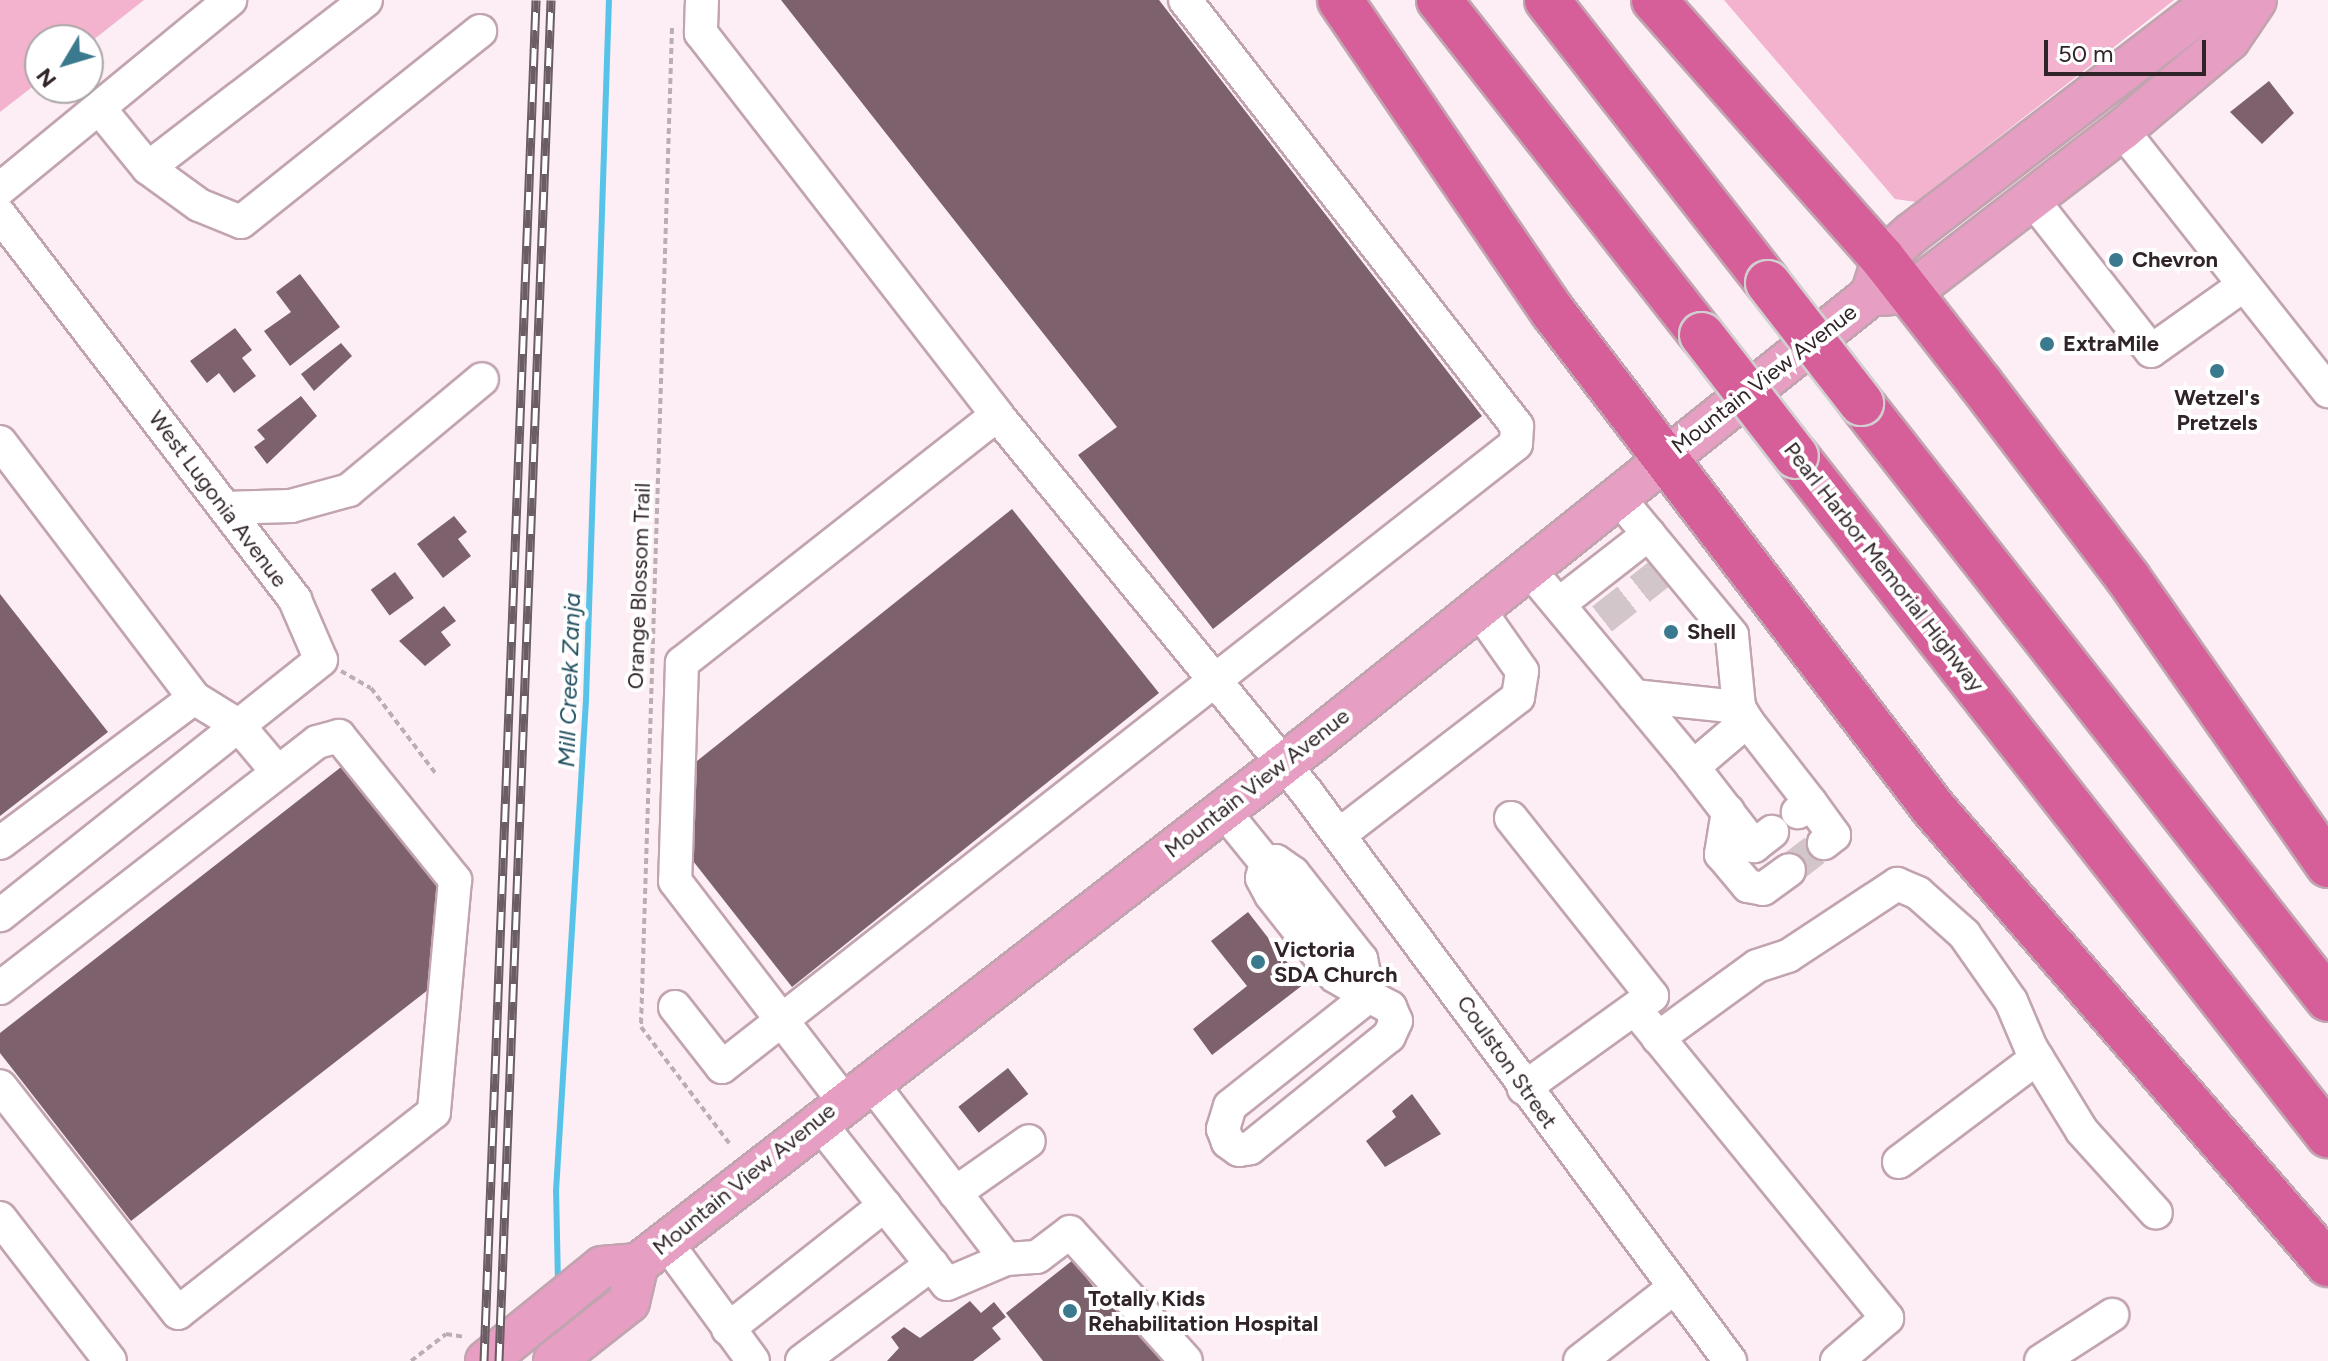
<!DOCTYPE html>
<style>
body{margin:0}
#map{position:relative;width:2328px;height:1361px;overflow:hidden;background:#fceef4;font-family:Figtree,sans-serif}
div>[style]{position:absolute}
.green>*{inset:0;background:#f3b2cd}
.stream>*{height:6px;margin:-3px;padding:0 3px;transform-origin:3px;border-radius:3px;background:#57c3e8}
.building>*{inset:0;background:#7d626d;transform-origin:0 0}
.minor-tunnel>*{height:32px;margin-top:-16px;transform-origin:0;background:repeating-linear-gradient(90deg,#d3c6cb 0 32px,transparent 0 48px)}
.path>*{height:4px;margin-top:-2px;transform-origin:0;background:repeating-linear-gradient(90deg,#bbaeb3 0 6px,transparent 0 10px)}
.roads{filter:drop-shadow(2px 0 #c2a4b0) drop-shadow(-2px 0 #c2a4b0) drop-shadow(0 2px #c2a4b0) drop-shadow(0 -2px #c2a4b0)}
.minor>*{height:32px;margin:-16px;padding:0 16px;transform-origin:16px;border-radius:16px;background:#fff}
.major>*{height:40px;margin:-20px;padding:0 20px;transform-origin:20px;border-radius:20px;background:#e69fc2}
.highway>*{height:44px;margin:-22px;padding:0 22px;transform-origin:22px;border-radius:22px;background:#d65f99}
.rail>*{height:9px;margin-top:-4.5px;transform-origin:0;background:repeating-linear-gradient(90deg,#fff 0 18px,#6a5d63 0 36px);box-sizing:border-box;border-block:2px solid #6a5d63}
.bridges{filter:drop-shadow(2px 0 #d1cfd0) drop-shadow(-2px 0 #d1cfd0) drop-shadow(0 2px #d1cfd0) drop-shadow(0 -2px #d1cfd0)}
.highway-bridge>*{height:44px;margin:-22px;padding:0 22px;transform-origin:22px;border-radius:22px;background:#d65f99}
.dots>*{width:22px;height:22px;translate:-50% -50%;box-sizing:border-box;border:4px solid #fff;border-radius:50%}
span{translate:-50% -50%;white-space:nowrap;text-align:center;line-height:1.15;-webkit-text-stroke:8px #fff;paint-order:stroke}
.poi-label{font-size:22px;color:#302429;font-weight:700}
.left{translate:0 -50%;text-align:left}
.street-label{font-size:22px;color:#302429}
.water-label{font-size:24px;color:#204e5e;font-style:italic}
.north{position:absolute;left:24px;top:24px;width:80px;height:80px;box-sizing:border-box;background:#fff;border:2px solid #aca7a9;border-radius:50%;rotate:232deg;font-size:22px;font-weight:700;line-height:32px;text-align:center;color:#302429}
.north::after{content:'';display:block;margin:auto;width:28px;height:36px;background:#3b798f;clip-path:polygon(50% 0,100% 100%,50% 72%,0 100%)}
.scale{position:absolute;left:2044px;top:40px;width:162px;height:36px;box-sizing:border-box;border:4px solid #302429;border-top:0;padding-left:10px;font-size:24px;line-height:28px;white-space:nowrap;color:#302429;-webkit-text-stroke:6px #fff;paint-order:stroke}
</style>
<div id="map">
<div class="green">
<i style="clip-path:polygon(0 0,144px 0,88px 44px,40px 40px,40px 81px,0 112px)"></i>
<i style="clip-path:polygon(1724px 0,2174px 0,1916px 202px,1895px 199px)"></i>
</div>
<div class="stream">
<i style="left:558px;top:1283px;width:92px;rotate:-91.2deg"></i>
<i style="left:556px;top:1191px;width:492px;rotate:-86.5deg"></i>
<i style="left:586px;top:700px;width:700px;rotate:-88.12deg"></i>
</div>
<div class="building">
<i style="clip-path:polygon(781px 0,1159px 0,1482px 416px,1213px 629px,1078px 455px,1117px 427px)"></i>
<i style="clip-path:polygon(2269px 81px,2294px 113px,2262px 144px,2230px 112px)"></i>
<i style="clip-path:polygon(300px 274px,340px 327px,290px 366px,264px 331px,291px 312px,276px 292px)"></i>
<i style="clip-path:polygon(235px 328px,252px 350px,242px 358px,256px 376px,234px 393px,219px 373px,207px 383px,190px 361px)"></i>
<i style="clip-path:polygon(341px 343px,352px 356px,314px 391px,301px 374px)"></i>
<i style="clip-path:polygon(301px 396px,317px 416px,267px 464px,254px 447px,265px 439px,257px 430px)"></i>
<i style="clip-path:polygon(1012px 509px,1159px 693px,792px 987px,693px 861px,697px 761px)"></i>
<i style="clip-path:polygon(454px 516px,467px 532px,458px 539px,471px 556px,443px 578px,417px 544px)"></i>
<i style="left:395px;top:572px;width:32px;height:30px;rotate:54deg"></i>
<i style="clip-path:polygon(0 594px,108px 732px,0 816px)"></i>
<i style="clip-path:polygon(444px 606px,456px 621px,441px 632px,451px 645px,425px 666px,399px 641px)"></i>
<i style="clip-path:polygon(345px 764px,437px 880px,433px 986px,131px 1221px,0 1053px,0 1033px)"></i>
<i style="clip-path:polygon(1248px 912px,1304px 984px,1212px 1055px,1193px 1029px,1247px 986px,1211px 941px)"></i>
<i style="left:1008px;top:1068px;width:33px;height:63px;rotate:52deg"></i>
<i style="clip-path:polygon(1412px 1094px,1441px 1134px,1385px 1167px,1366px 1141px,1396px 1117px,1392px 1111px)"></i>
<i style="clip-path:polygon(1073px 1260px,1107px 1305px,1130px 1310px,1171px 1361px,1043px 1361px,1006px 1313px)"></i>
<i style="clip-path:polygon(970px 1301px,981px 1313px,994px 1302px,1006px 1317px,992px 1328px,1001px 1339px,973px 1361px,887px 1361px,899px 1348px,891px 1337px,904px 1327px,920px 1338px)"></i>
</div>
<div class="minor-tunnel">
<i style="left:1602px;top:619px;width:78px;rotate:-38.2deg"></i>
<i style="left:1789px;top:870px;width:44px;rotate:-37.6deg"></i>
</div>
<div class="path">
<i style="left:672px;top:28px;width:999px;rotate:91.78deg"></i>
<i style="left:641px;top:1027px;width:146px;rotate:52.8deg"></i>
<i style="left:341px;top:671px;width:34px;rotate:30deg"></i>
<i style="left:371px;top:688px;width:108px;rotate:52.9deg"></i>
<i style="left:411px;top:1361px;width:44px;rotate:-37.6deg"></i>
<i style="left:446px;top:1334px;width:20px;rotate:9deg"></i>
</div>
<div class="roads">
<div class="minor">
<i style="left:702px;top:0;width:33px;rotate:92deg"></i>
<i style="left:701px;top:33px;width:483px;rotate:52.2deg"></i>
<i style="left:997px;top:415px;width:401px;rotate:141.8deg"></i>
<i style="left:682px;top:663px;width:218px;rotate:91.8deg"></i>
<i style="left:675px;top:881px;width:276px;rotate:52.5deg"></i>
<i style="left:99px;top:108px;width:77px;rotate:50.8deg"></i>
<i style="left:148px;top:168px;width:275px;rotate:-37.6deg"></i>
<i style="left:2122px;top:130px;width:333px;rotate:51.7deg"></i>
<i style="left:148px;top:168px;width:63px;rotate:36deg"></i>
<i style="left:199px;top:205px;width:45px;rotate:22deg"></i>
<i style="left:241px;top:222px;width:306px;rotate:-38.6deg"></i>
<i style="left:0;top:189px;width:298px;rotate:-39.4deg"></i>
<i style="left:2032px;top:199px;width:193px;rotate:51.9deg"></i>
<i style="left:2151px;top:351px;width:114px;rotate:-35.4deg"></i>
<i style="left:0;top:215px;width:485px;rotate:52.5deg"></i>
<i style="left:295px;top:600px;width:65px;rotate:66.6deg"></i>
<i style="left:321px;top:660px;width:410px;rotate:141.5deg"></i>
<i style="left:997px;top:415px;width:490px;rotate:50.6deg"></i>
<i style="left:1308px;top:794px;width:707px;rotate:53.34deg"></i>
<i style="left:0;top:442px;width:321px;rotate:52.8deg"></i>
<i style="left:194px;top:698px;width:242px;rotate:143.2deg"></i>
<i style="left:226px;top:508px;width:65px;rotate:-1.8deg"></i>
<i style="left:291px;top:506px;width:60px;rotate:-15.4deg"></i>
<i style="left:349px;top:490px;width:173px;rotate:-39.8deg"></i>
<i style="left:1528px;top:568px;width:259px;rotate:50.3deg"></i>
<i style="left:1693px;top:767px;width:71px;rotate:-40.4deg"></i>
<i style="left:1747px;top:721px;width:16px;rotate:-120deg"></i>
<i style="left:1739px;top:707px;width:72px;rotate:-95.6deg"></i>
<i style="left:1732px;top:635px;width:180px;rotate:-129.6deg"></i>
<i style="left:1559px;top:604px;width:114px;rotate:-37.9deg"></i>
<i style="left:1634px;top:696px;width:106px;rotate:6deg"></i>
<i style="left:194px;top:698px;width:52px;rotate:31.5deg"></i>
<i style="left:238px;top:725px;width:57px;rotate:49.9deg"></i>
<i style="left:1747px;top:721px;width:103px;rotate:52.1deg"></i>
<i style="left:1810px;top:802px;width:16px;rotate:140deg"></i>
<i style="left:1693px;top:767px;width:100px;rotate:52.3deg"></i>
<i style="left:1754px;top:846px;width:23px;rotate:-38deg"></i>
<i style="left:1810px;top:802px;width:41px;rotate:54deg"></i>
<i style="left:1834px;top:835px;width:13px;rotate:141deg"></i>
<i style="left:1223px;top:810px;width:68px;rotate:50.9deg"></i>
<i style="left:1728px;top:811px;width:44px;rotate:99.2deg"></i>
<i style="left:1721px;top:854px;width:42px;rotate:49.8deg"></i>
<i style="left:1748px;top:886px;width:15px;rotate:11deg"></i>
<i style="left:1763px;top:889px;width:32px;rotate:-36deg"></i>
<i style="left:1511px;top:818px;width:227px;rotate:51.6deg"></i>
<i style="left:1652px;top:996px;width:158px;rotate:144.3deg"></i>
<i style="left:1339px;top:835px;width:226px;rotate:-37.6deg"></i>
<i style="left:1518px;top:697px;width:26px;rotate:-81deg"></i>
<i style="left:1522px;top:671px;width:78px;rotate:-125.1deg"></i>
<i style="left:1276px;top:861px;width:21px;rotate:35deg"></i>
<i style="left:1293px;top:873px;width:110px;rotate:51.7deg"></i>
<i style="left:1361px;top:959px;width:38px;rotate:78deg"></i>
<i style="left:1369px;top:996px;width:39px;rotate:-150deg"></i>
<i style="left:1335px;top:976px;width:103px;rotate:-128.3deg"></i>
<i style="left:1271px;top:895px;width:19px;rotate:-118deg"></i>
<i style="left:1262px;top:878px;width:16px;rotate:-75deg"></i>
<i style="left:1266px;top:863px;width:10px;rotate:-11deg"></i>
<i style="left:0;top:988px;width:401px;rotate:-37.8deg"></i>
<i style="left:317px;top:742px;width:23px;rotate:-15deg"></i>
<i style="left:339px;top:736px;width:185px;rotate:51.1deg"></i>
<i style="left:455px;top:880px;width:233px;rotate:95.2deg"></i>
<i style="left:434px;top:1112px;width:325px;rotate:141.9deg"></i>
<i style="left:178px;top:1313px;width:288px;rotate:-128.1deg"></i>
<i style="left:1369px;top:996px;width:24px;rotate:28deg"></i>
<i style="left:1390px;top:1007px;width:15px;rotate:67deg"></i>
<i style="left:1396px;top:1021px;width:17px;rotate:115deg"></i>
<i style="left:1389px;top:1036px;width:179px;rotate:141.1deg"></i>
<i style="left:1250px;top:1148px;width:11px;rotate:170deg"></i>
<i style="left:1239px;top:1150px;width:14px;rotate:-144deg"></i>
<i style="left:1228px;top:1142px;width:14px;rotate:-111deg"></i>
<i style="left:1223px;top:1129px;width:24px;rotate:-73deg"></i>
<i style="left:1230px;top:1106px;width:177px;rotate:-38.4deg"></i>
<i style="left:675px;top:1007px;width:76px;rotate:51.9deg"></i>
<i style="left:722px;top:1067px;width:1009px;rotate:-38.12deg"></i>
<i style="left:1516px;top:444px;width:18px;rotate:-87deg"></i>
<i style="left:1517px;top:426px;width:540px;rotate:-127.93deg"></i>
<i style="left:1635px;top:1009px;width:399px;rotate:50.8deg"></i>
<i style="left:1887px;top:1318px;width:66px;rotate:139.3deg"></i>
<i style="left:1658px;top:1038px;width:122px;rotate:-36deg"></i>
<i style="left:1757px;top:966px;width:33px;rotate:-18deg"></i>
<i style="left:1788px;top:956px;width:131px;rotate:-33.4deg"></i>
<i style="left:1897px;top:884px;width:23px;rotate:23deg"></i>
<i style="left:1918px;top:893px;width:62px;rotate:41.7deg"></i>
<i style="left:1964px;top:934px;width:82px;rotate:55deg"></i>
<i style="left:2011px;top:1001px;width:51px;rotate:66.9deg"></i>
<i style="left:2031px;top:1048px;width:97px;rotate:58.4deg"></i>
<i style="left:2082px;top:1131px;width:110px;rotate:47.9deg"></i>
<i style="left:817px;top:1120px;width:209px;rotate:51.6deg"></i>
<i style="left:947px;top:1284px;width:64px;rotate:-23deg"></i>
<i style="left:1006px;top:1259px;width:225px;rotate:-127.4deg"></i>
<i style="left:1899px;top:1162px;width:173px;rotate:-37deg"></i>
<i style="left:955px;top:1193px;width:90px;rotate:-35.1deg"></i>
<i style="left:0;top:1218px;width:180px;rotate:52.4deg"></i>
<i style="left:666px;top:1242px;width:147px;rotate:53.8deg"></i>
<i style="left:1006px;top:1259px;width:31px;rotate:-4deg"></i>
<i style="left:1037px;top:1257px;width:41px;rotate:-37.1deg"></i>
<i style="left:1070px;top:1232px;width:173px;rotate:48deg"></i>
<i style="left:728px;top:1329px;width:200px;rotate:-38.3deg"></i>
<i style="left:802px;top:1361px;width:162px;rotate:-36.7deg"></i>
<i style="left:1580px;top:1361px;width:120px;rotate:-37.9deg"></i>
<i style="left:2041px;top:1361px;width:85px;rotate:-32.9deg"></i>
</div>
<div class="major">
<i style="left:1879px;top:295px;width:31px;rotate:-4deg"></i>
<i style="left:1910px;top:293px;width:267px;rotate:-37.6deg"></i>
<i style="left:2122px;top:130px;width:140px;rotate:-40.1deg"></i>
<i style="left:2229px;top:40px;width:48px;rotate:-56deg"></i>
<i style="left:486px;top:1361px;width:149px;rotate:-39deg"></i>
<i style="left:602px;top:1267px;width:36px;rotate:-5deg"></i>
<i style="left:638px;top:1264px;width:851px;rotate:-37.75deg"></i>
<i style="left:1311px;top:743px;width:717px;rotate:-38.66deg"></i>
<i style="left:1871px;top:295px;width:38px;rotate:-72deg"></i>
<i style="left:1883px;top:259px;width:39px;rotate:-42deg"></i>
<i style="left:1912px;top:233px;width:363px;rotate:-37.5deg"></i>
<i style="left:2200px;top:12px;width:32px;rotate:-22deg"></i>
<i style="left:554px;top:1361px;width:95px;rotate:-38.2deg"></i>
<i style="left:629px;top:1302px;width:39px;rotate:-77deg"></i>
</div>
<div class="highway">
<i style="left:1340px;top:0;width:378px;rotate:55.7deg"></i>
<i style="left:1553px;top:312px;width:626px;rotate:52.53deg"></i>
<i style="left:1934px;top:809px;width:602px;rotate:49.11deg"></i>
<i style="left:1439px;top:0;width:426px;rotate:51.9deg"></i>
<i style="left:1547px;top:0;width:359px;rotate:52deg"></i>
<i style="left:1654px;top:0;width:346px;rotate:48.5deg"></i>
<i style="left:1883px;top:259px;width:157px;rotate:52deg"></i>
<i style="left:1980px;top:383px;width:245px;rotate:52.8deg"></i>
<i style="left:2128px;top:578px;width:350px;rotate:55.1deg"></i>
<i style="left:1861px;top:403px;width:757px;rotate:51.92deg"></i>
<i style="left:1796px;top:456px;width:863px;rotate:51.92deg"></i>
</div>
</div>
<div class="rail">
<i style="left:484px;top:1361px;width:1362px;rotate:-87.81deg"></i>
<i style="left:499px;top:1361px;width:1362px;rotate:-87.81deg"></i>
</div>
<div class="bridges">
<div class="highway-bridge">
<i style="left:1768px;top:283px;width:152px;rotate:52.2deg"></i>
<i style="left:1702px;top:335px;width:153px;rotate:52.2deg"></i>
</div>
</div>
<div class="dots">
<i style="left:2116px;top:260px;background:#3b798f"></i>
<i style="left:2047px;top:344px;background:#3b798f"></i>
<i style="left:2217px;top:371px;background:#3b798f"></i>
<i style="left:1671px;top:632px;background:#3b798f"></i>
<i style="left:1258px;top:962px;background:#3b798f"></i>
<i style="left:1070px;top:1311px;background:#3b798f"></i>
</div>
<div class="poi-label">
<span class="left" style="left:2132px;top:260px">Chevron</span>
<span class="left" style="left:2063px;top:344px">ExtraMile</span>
<span style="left:2217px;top:410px">Wetzel's<br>Pretzels</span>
<span class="left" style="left:1687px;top:632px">Shell</span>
<span class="left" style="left:1274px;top:962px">Victoria<br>SDA Church</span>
<span class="left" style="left:1088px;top:1311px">Totally Kids<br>Rehabilitation Hospital</span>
</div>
<div class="street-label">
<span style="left:1764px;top:379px;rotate:-38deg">Mountain View Avenue</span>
<span style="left:218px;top:499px;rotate:53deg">West Lugonia Avenue</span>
<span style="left:1884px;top:567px;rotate:52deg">Pearl Harbor Memorial Highway</span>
<span style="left:639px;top:586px;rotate:-88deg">Orange Blossom Trail</span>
<span style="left:1257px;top:783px;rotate:-38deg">Mountain View Avenue</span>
<span style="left:1507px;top:1062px;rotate:55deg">Coulston Street</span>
<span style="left:744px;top:1179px;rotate:-39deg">Mountain View Avenue</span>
</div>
<div class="water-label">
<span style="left:569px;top:680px;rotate:-88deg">Mill Creek Zanja</span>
</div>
<div class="north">N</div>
<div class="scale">50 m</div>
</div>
